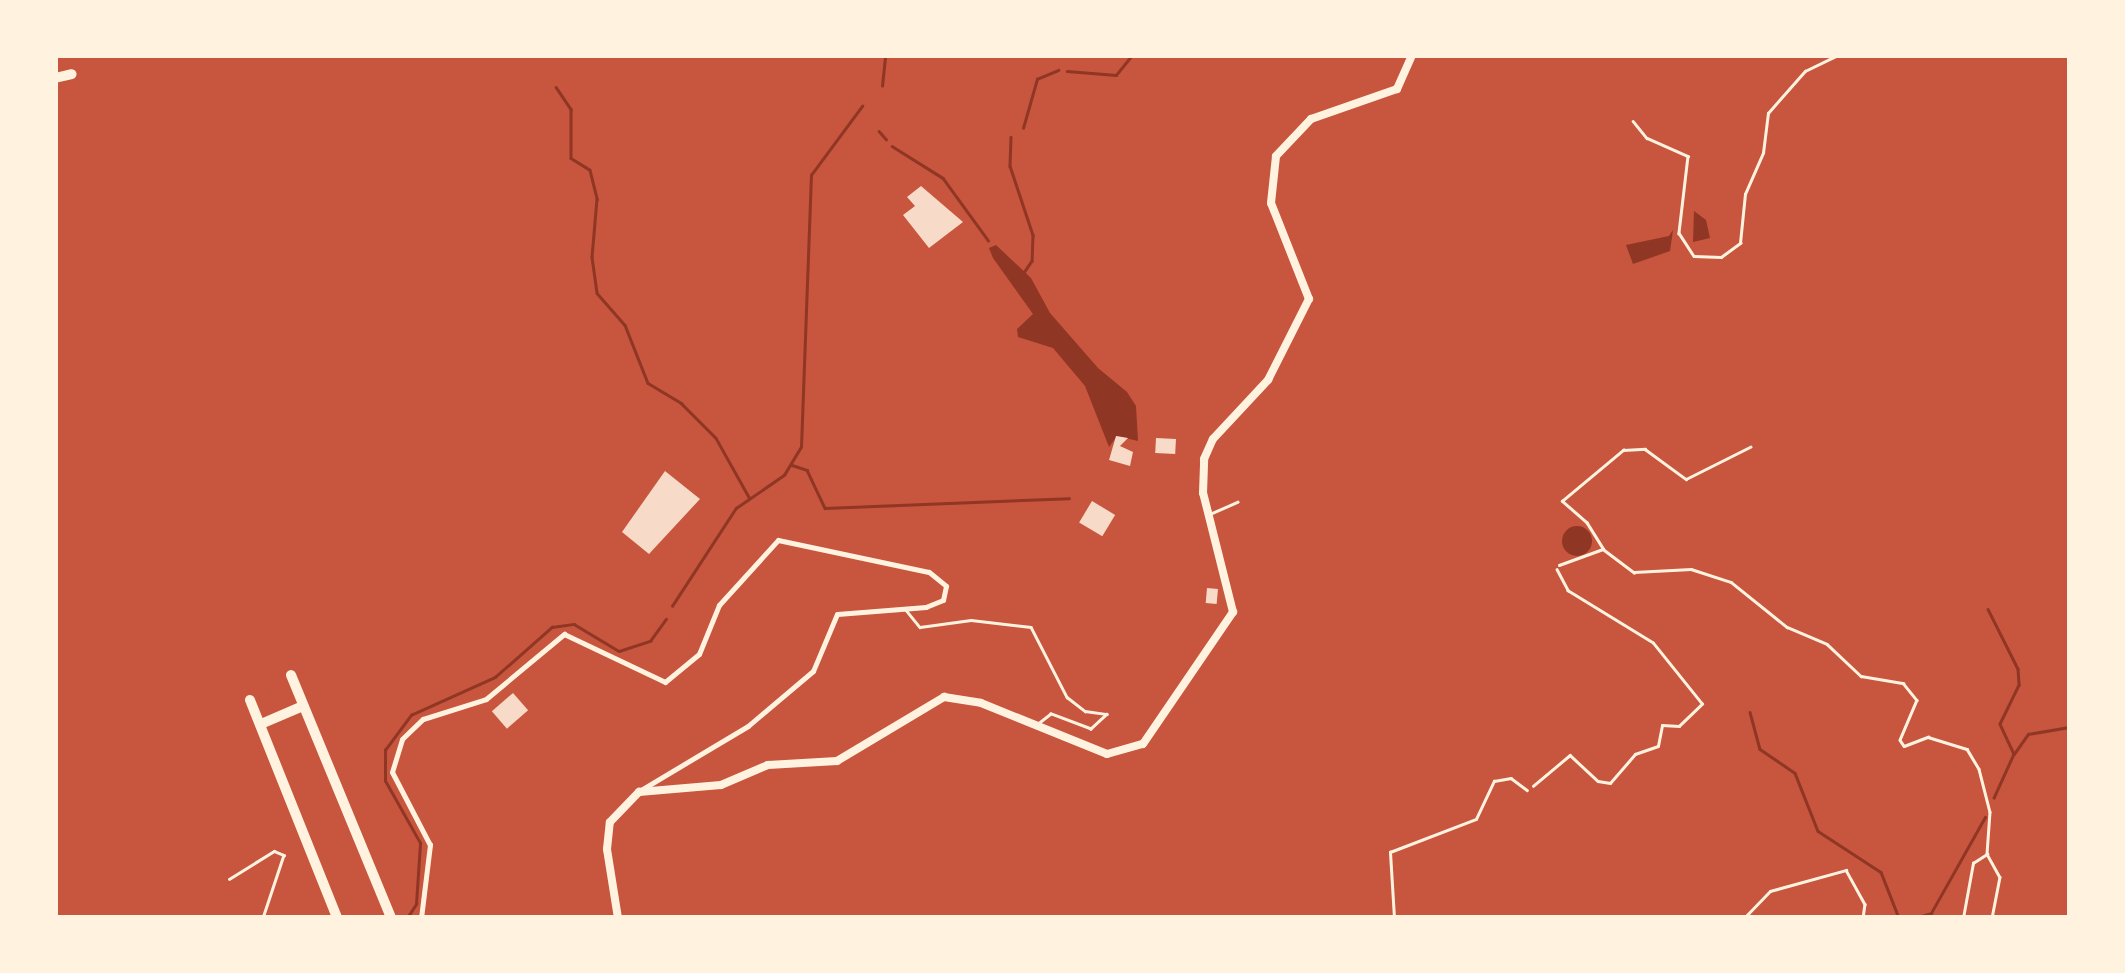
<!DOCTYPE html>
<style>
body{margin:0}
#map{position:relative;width:2125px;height:973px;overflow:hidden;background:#c8553d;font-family:Ubuntu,sans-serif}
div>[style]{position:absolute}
.water>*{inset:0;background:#8f3625}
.round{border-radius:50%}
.stream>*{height:2.5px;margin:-1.25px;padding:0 1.25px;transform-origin:1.25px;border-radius:1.25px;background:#8f3625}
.building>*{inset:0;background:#f7dbc8;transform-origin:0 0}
.path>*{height:2.5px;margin:-1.25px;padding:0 1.25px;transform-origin:1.25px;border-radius:1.25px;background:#fff3e0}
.service>*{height:2.5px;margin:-1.25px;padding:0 1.25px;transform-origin:1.25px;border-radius:1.25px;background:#fff3e0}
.minor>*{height:5px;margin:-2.5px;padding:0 2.5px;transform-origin:2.5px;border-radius:2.5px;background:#fff3e0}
.secondary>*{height:8px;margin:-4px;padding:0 4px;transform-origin:4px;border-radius:4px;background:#fff3e0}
.motorway>*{height:10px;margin:-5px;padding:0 5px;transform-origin:5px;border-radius:5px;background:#fff3e0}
span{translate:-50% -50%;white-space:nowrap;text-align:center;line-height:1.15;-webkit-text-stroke:10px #fff3e0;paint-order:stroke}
.frame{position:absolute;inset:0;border:58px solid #fff3e0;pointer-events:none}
</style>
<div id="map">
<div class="water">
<i style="clip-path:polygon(1694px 211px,1706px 220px,1710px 238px,1693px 242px)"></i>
<i style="clip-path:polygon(1673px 230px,1670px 251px,1633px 264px,1626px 245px,1669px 236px)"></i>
<i style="clip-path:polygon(996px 245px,1031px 278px,1050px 313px,1098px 368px,1127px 392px,1136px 406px,1138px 441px,1117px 436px,1109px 447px,1085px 386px,1053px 348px,1018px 337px,1017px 329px,1033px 314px,993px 258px,989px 248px)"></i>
<i class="round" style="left:1562px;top:526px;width:30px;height:30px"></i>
</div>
<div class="stream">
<i style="left:1067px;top:71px;width:49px;rotate:4.7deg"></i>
<i style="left:1116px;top:75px;width:26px;rotate:-51deg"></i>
<i style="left:882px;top:86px;width:31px;rotate:-84deg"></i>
<i style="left:556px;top:87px;width:27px;rotate:56deg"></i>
<i style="left:571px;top:109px;width:49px;rotate:90deg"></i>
<i style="left:571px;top:158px;width:22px;rotate:32deg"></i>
<i style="left:590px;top:170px;width:30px;rotate:76deg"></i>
<i style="left:597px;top:199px;width:58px;rotate:94.9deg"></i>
<i style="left:592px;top:257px;width:36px;rotate:82deg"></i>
<i style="left:597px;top:293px;width:43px;rotate:48.8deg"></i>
<i style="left:625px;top:325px;width:62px;rotate:68.4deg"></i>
<i style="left:648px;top:383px;width:39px;rotate:31deg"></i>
<i style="left:681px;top:403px;width:49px;rotate:45deg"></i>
<i style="left:716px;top:438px;width:68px;rotate:60.8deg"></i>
<i style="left:1023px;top:128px;width:51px;rotate:-74.1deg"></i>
<i style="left:1037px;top:79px;width:23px;rotate:-23deg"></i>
<i style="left:879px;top:131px;width:11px;rotate:49deg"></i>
<i style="left:1011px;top:137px;width:29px;rotate:92deg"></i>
<i style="left:1010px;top:166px;width:73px;rotate:71.6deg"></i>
<i style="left:1033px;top:235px;width:26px;rotate:92deg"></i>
<i style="left:1032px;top:261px;width:14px;rotate:124deg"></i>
<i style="left:892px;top:146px;width:60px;rotate:32.1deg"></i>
<i style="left:943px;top:178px;width:77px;rotate:54deg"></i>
<i style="left:792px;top:465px;width:16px;rotate:18deg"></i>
<i style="left:807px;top:470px;width:42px;rotate:64.7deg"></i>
<i style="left:825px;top:508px;width:244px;rotate:-2.3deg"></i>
<i style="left:672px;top:606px;width:117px;rotate:-56.9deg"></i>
<i style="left:736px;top:508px;width:58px;rotate:-34.5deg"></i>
<i style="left:784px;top:475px;width:33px;rotate:-59deg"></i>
<i style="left:801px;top:447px;width:272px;rotate:-87.9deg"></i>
<i style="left:811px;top:175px;width:86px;rotate:-53.5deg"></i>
<i style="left:1988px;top:609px;width:67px;rotate:63.4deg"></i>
<i style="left:2018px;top:669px;width:16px;rotate:86deg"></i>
<i style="left:2019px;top:685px;width:43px;rotate:116deg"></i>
<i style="left:2000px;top:724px;width:33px;rotate:65deg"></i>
<i style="left:2014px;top:754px;width:48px;rotate:114.4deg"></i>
<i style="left:1750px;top:712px;width:38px;rotate:75deg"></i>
<i style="left:1760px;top:749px;width:42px;rotate:34.4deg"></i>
<i style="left:1795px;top:773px;width:62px;rotate:68.4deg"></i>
<i style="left:1818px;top:831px;width:75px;rotate:33.1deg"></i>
<i style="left:1881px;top:872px;width:49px;rotate:68.6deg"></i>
<i style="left:2014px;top:754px;width:24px;rotate:-55deg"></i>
<i style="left:2028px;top:734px;width:43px;rotate:-9.5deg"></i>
<i style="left:407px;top:918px;width:17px;rotate:-57deg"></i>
<i style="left:416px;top:904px;width:61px;rotate:-86.2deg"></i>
<i style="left:420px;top:843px;width:71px;rotate:-119.4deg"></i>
<i style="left:385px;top:781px;width:31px;rotate:-90deg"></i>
<i style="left:385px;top:750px;width:44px;rotate:-53.4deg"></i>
<i style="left:411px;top:715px;width:92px;rotate:-24.3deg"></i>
<i style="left:495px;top:677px;width:76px;rotate:-41.3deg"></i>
<i style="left:552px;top:627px;width:22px;rotate:-8deg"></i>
<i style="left:574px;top:624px;width:52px;rotate:31deg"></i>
<i style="left:619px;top:651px;width:33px;rotate:-18deg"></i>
<i style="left:650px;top:641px;width:27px;rotate:-54deg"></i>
<i style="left:1915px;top:918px;width:17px;rotate:-17deg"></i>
<i style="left:1931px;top:913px;width:110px;rotate:-60.6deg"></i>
</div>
<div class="building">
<i style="clip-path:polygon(921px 186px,963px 222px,929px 248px,903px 215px,915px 206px,907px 197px)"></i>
<i style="clip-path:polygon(1116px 436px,1128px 438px,1120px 446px,1133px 452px,1130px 466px,1109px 460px)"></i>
<i style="left:1156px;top:438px;width:20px;height:15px;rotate:3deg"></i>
<i style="clip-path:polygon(665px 471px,700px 499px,649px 554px,622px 532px)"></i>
<i style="left:1092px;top:501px;width:27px;height:25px;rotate:31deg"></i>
<i style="left:1207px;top:588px;width:11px;height:15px;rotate:5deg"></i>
<i style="left:513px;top:693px;width:23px;height:28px;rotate:49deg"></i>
</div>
<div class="path">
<i style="left:1533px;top:786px;width:48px;rotate:-40deg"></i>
<i style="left:1570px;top:755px;width:38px;rotate:43deg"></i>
<i style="left:1598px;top:781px;width:12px;rotate:9deg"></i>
<i style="left:1610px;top:783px;width:38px;rotate:-49deg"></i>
<i style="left:1635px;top:754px;width:24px;rotate:-19deg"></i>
<i style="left:1658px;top:746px;width:21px;rotate:-79deg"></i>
<i style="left:1662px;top:725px;width:17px;rotate:3deg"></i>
<i style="left:1679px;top:726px;width:32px;rotate:-44deg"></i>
<i style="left:1702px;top:704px;width:78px;rotate:-128.8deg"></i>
<i style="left:1653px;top:643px;width:100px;rotate:-148.5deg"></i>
<i style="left:1568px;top:591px;width:24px;rotate:-118deg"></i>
</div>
<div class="service">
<i style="left:1633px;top:121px;width:22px;rotate:51deg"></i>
<i style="left:1647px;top:138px;width:45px;rotate:23.7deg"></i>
<i style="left:1688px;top:156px;width:78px;rotate:96.7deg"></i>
<i style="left:1679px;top:233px;width:27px;rotate:57deg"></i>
<i style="left:1694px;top:256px;width:27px;rotate:2deg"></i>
<i style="left:1721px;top:257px;width:24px;rotate:-36deg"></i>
<i style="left:1740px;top:243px;width:49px;rotate:-84.2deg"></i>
<i style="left:1745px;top:194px;width:45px;rotate:-66.3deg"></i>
<i style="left:1763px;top:153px;width:40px;rotate:-82.9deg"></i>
<i style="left:1768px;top:113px;width:56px;rotate:-48.6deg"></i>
<i style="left:1805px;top:71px;width:37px;rotate:-26deg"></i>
<i style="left:1210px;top:514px;width:30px;rotate:-24deg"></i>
<i style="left:1603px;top:549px;width:39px;rotate:37deg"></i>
<i style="left:1634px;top:572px;width:57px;rotate:-3deg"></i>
<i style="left:1691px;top:569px;width:42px;rotate:18deg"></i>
<i style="left:1731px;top:582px;width:72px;rotate:38.8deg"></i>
<i style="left:1787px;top:627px;width:43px;rotate:23deg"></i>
<i style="left:1827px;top:644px;width:47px;rotate:43.3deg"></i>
<i style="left:1861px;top:676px;width:43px;rotate:9.5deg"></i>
<i style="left:1903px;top:683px;width:22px;rotate:51deg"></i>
<i style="left:1917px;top:700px;width:43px;rotate:113deg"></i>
<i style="left:1900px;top:740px;width:7px;rotate:56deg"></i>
<i style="left:1904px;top:746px;width:26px;rotate:-21deg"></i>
<i style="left:1928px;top:737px;width:41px;rotate:17.1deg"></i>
<i style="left:1967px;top:749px;width:23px;rotate:59deg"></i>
<i style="left:1979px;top:769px;width:44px;rotate:75.7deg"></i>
<i style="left:1990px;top:812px;width:42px;rotate:94.1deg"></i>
<i style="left:1559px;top:565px;width:47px;rotate:-20deg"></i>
<i style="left:1603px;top:549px;width:31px;rotate:-122deg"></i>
<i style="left:1587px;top:523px;width:33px;rotate:-139deg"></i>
<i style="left:1562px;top:501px;width:80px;rotate:-39.9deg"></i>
<i style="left:1623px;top:450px;width:22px;rotate:-3deg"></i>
<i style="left:1645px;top:449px;width:51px;rotate:36.2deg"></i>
<i style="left:1686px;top:479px;width:72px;rotate:-26.6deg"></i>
<i style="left:906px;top:610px;width:22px;rotate:51deg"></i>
<i style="left:920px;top:627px;width:51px;rotate:-7.8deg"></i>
<i style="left:971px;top:620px;width:60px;rotate:6.7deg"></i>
<i style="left:1031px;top:627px;width:79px;rotate:62.8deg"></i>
<i style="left:1067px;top:697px;width:23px;rotate:38deg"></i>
<i style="left:1085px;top:711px;width:22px;rotate:8deg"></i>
<i style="left:1107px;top:714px;width:22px;rotate:137deg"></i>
<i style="left:1091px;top:729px;width:43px;rotate:-159.4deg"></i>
<i style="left:1051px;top:714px;width:18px;rotate:142deg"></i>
<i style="left:229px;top:879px;width:53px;rotate:-31.9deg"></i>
<i style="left:274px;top:851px;width:11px;rotate:22deg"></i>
<i style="left:284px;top:855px;width:66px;rotate:108.4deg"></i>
<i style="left:1394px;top:918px;width:66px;rotate:-93.5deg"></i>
<i style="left:1390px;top:852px;width:92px;rotate:-21deg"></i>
<i style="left:1476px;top:819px;width:42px;rotate:-64.7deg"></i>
<i style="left:1494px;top:781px;width:17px;rotate:-10deg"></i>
<i style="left:1511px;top:778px;width:20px;rotate:37deg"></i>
<i style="left:1744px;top:918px;width:37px;rotate:-46deg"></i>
<i style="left:1770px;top:891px;width:79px;rotate:-15.4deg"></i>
<i style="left:1846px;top:870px;width:39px;rotate:61deg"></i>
<i style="left:1865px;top:904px;width:14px;rotate:98deg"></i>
<i style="left:1963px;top:918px;width:56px;rotate:-79.7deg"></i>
<i style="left:1973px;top:863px;width:17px;rotate:-33deg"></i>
<i style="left:1987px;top:854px;width:26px;rotate:61deg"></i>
<i style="left:2000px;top:877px;width:42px;rotate:101deg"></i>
</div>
<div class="minor">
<i style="left:421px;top:918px;width:74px;rotate:-83deg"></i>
<i style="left:430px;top:845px;width:82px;rotate:-117.5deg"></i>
<i style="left:392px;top:772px;width:34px;rotate:-73deg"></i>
<i style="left:402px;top:739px;width:29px;rotate:-44deg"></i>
<i style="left:423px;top:719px;width:66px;rotate:-17.6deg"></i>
<i style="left:486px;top:699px;width:102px;rotate:-39.8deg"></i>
<i style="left:564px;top:634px;width:112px;rotate:25.4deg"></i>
<i style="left:665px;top:682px;width:44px;rotate:-39.5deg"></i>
<i style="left:699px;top:654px;width:53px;rotate:-67.8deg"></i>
<i style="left:719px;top:605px;width:88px;rotate:-47.8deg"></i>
<i style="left:778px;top:540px;width:154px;rotate:12deg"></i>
<i style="left:929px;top:572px;width:22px;rotate:39deg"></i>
<i style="left:946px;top:586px;width:14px;rotate:102deg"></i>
<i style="left:943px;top:600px;width:18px;rotate:158deg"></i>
<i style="left:926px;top:607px;width:89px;rotate:175.5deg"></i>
<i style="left:837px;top:614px;width:62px;rotate:112.8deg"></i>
<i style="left:813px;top:671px;width:85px;rotate:139.8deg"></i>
<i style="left:748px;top:726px;width:127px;rotate:149.2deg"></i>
</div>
<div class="secondary">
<i style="left:618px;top:918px;width:70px;rotate:-99.1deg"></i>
<i style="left:607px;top:849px;width:27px;rotate:-84deg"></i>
<i style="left:610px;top:822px;width:42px;rotate:-46deg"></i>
<i style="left:639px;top:792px;width:82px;rotate:-4.9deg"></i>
<i style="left:721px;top:785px;width:51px;rotate:-23.1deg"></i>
<i style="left:768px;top:765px;width:69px;rotate:-3.3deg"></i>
<i style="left:837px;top:761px;width:125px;rotate:-30.9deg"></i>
<i style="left:944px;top:697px;width:37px;rotate:9deg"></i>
<i style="left:981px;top:703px;width:136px;rotate:22deg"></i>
<i style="left:1107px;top:754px;width:37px;rotate:-16deg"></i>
<i style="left:1143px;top:744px;width:160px;rotate:-55.7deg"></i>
<i style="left:1233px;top:612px;width:123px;rotate:-104.1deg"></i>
<i style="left:1203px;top:493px;width:34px;rotate:-88deg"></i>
<i style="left:1204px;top:459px;width:22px;rotate:-66deg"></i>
<i style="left:1213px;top:439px;width:81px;rotate:-47deg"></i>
<i style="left:1268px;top:380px;width:91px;rotate:-63.2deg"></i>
<i style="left:1309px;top:299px;width:103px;rotate:-111.6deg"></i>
<i style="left:1271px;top:203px;width:47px;rotate:-83.9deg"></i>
<i style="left:1276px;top:156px;width:51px;rotate:-46.6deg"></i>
<i style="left:1311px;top:119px;width:91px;rotate:-19.2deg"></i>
<i style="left:1397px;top:89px;width:37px;rotate:-66deg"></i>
</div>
<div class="motorway">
<i style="left:55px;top:78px;width:17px;rotate:-13deg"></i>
<i style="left:291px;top:675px;width:263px;rotate:67.6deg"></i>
<i style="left:250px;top:700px;width:235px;rotate:68.2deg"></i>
<i style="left:261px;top:724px;width:46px;rotate:-23.2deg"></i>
</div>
<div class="frame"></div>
</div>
